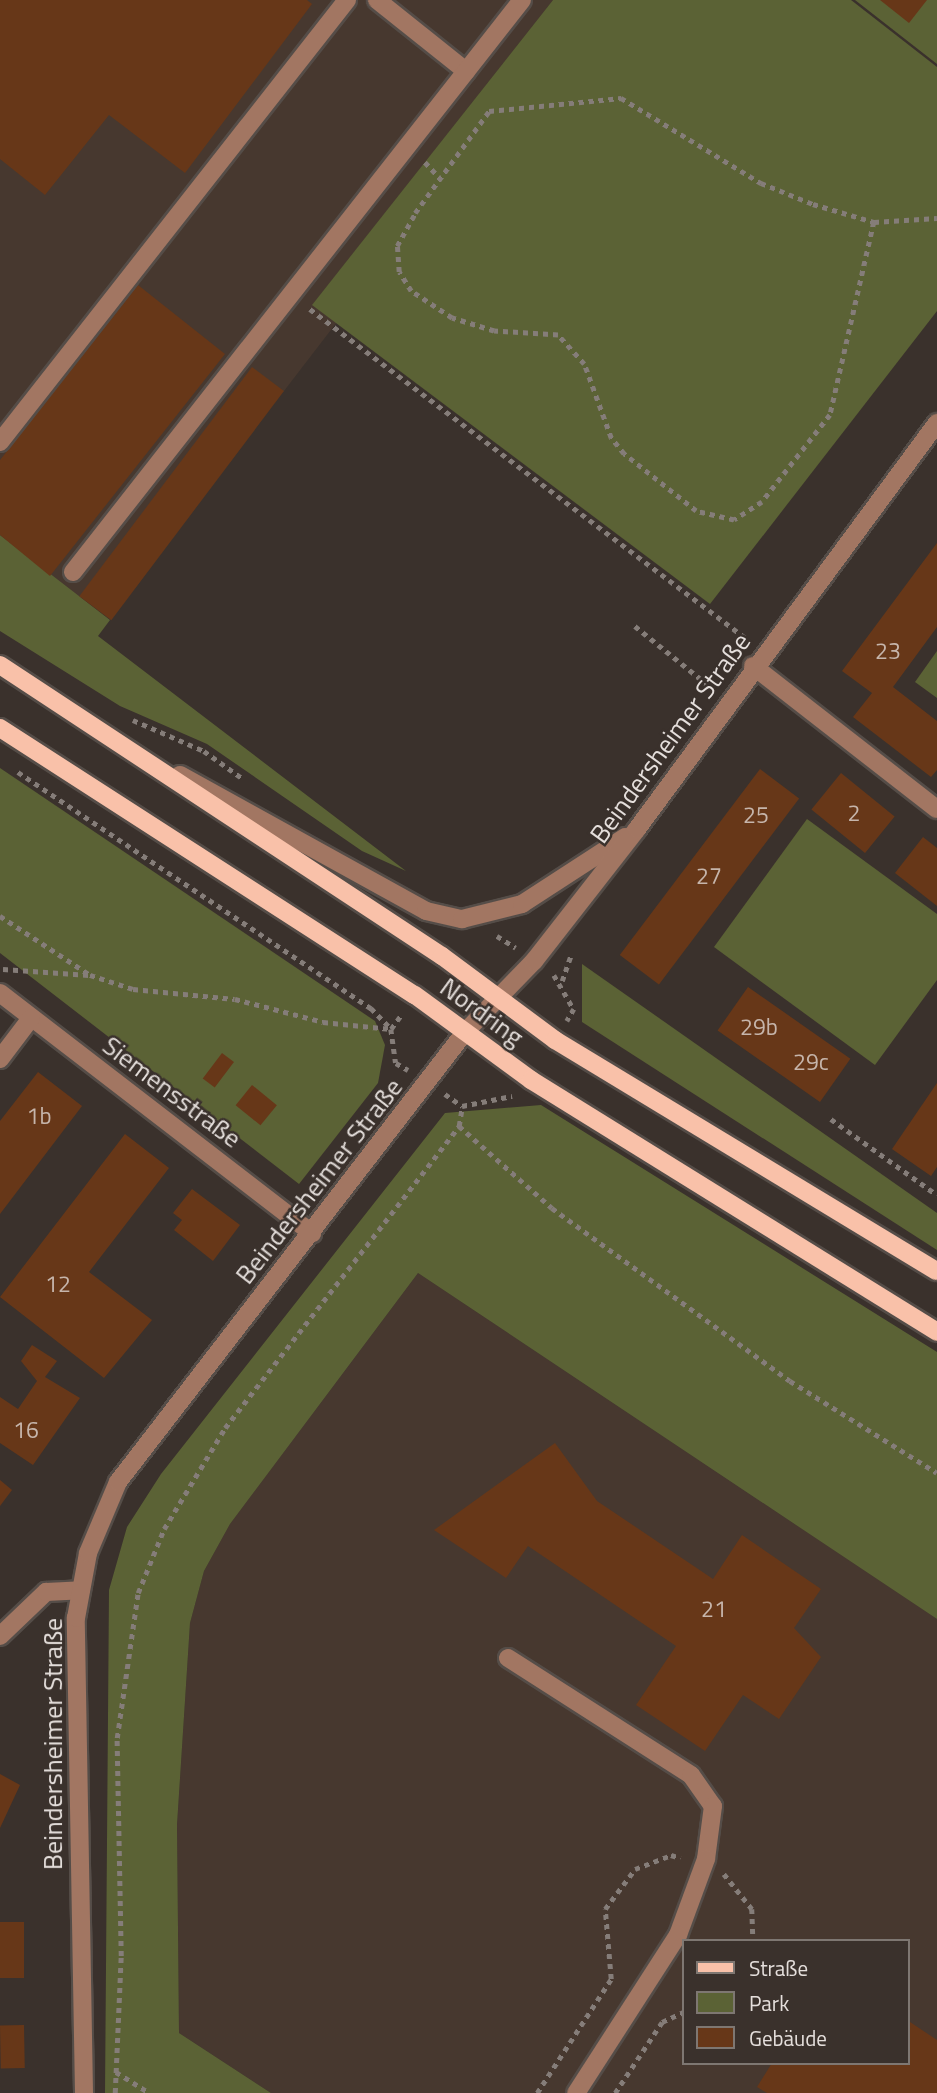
<!DOCTYPE html>
<meta charset="utf-8">
<style>
body{margin:0}
#map{position:relative;width:937px;height:2093px;overflow:hidden;background:#3a312c;font-family:"Titillium Web",sans-serif}
div>[style]{position:absolute}
.built>*{inset:0;background:#47382f}
.green>*{inset:0;background:#5b6235}
.building>*{inset:0;background:#673718;transform-origin:0 0}
.path>*{height:4.5px;margin-top:-2.25px;transform-origin:0;background:repeating-linear-gradient(90deg,#857d79 0 5px,transparent 0 10px)}
.roads{filter:drop-shadow(2px 0 #554d48) drop-shadow(-2px 0 #554d48) drop-shadow(0 2px #554d48) drop-shadow(0 -2px #554d48)}
.minor>*{height:18px;margin:-9px;padding:0 9px;transform-origin:9px;border-radius:9px;background:#a27662}
.major>*{height:18px;margin:-9px;padding:0 9px;transform-origin:9px;border-radius:9px;background:#f9c1a9}
span{translate:-50% -50%;white-space:nowrap;text-align:center;line-height:1.15;-webkit-text-stroke:5px #3a312c;paint-order:stroke}
.number-label{font-size:23px;color:#c6b5ab}
.number-label span{-webkit-text-stroke-width:0}
.street-label{font-size:26px;color:#e5dfdc}
.legend{position:absolute;left:682px;top:1939px;width:228px;height:126px;box-sizing:border-box;background:#3a312c;border:2px solid #7e7772;margin:0;padding:9px 12px;list-style:none;font-size:21px;color:#e5dfdc}
.legend li{display:flex;align-items:center;gap:14px;height:35px}
.legend b{width:35px;border:2px solid #7e7772}
</style>
<div id="map">
<div class="built">
<i style="clip-path:polygon(0 0,553px 0,313px 304px,337px 322px,284px 391px,79px 599px,0 535px)"></i>
<i style="clip-path:polygon(evenodd,418px 1273px,937px 1619px,937px 2093px,271px 2093px,179px 2033px,177px 1825px,190px 1623px,204px 1571px,230px 1524px,418px 1273px,683px 1941px,907px 1941px,907px 2063px,683px 2063px,683px 1941px)"></i>
</div>
<div class="green">
<i style="clip-path:polygon(553px 0,851px 0,937px 67px,937px 311px,710px 604px,312px 305px)"></i>
<i style="clip-path:polygon(855px 0,937px 0,937px 64px)"></i>
<i style="clip-path:polygon(0 535px,110px 620px,98px 636px,406px 871px,362px 851px,207px 744px,120px 706px,0 631px)"></i>
<i style="clip-path:polygon(937px 651px,937px 698px,915px 682px)"></i>
<i style="clip-path:polygon(0 768px,375px 1021px,385px 1045px,378px 1083px,299px 1184px,0 953px)"></i>
<i style="clip-path:polygon(807px 819px,937px 914px,937px 980px,875px 1065px,714px 947px)"></i>
<i style="clip-path:polygon(582px 964px,937px 1213px,937px 1250px,582px 1022px)"></i>
<i style="clip-path:polygon(541px 1105px,937px 1352px,937px 1619px,418px 1273px,230px 1524px,204px 1571px,190px 1623px,177px 1825px,179px 2033px,271px 2093px,105px 2093px,109px 1590px,127px 1527px,161px 1474px,445px 1113px)"></i>
</div>
<div class="building">
<i style="clip-path:polygon(0 0,307px 0,312px 4px,185px 173px,109px 115px,45px 195px,0 159px)"></i>
<i style="clip-path:polygon(880px 0,927px 0,909px 23px)"></i>
<i style="clip-path:polygon(138px 285px,225px 354px,50px 576px,0 535px,0 460px)"></i>
<i style="left:252px;top:367px;width:40px;height:287px;rotate:37deg"></i>
<i style="clip-path:polygon(937px 543px,937px 627px,893px 687px,937px 721px,937px 770px,931px 777px,853px 717px,872px 693px,842px 671px)"></i>
<i style="left:760px;top:769px;width:49px;height:233px;rotate:37deg"></i>
<i style="left:841px;top:773px;width:69px;height:47px;rotate:39deg"></i>
<i style="clip-path:polygon(923px 837px,937px 848px,937px 906px,895px 873px)"></i>
<i style="left:748px;top:987px;width:125px;height:53px;rotate:35deg"></i>
<i style="left:222px;top:1053px;width:15px;height:32px;rotate:37deg"></i>
<i style="clip-path:polygon(38px 1072px,82px 1106px,0 1214px,0 1121px)"></i>
<i style="clip-path:polygon(937px 1083px,937px 1167px,931px 1176px,892px 1149px)"></i>
<i style="left:252px;top:1085px;width:32px;height:26px;rotate:39deg"></i>
<i style="clip-path:polygon(125px 1134px,169px 1168px,89px 1272px,152px 1320px,104px 1378px,0 1297px)"></i>
<i style="clip-path:polygon(192px 1189px,240px 1225px,213px 1261px,174px 1230px,182px 1220px,173px 1213px)"></i>
<i style="clip-path:polygon(32px 1345px,57px 1361px,45px 1377px,80px 1398px,33px 1465px,0 1443px,0 1397px,18px 1409px,37px 1381px,21px 1361px)"></i>
<i style="clip-path:polygon(555px 1443px,597px 1501px,713px 1579px,742px 1535px,821px 1589px,794px 1628px,821px 1657px,779px 1719px,743px 1695px,705px 1751px,636px 1705px,676px 1646px,528px 1546px,506px 1578px,434px 1530px)"></i>
<i style="clip-path:polygon(0 1480px,12px 1490px,0 1506px)"></i>
<i style="clip-path:polygon(0 1774px,20px 1785px,0 1828px)"></i>
<i style="left:0;top:1922px;width:24px;height:56px"></i>
<i style="clip-path:polygon(907px 2020px,937px 2040px,937px 2093px,767px 2093px,757px 2087px,772px 2063px,907px 2063px)"></i>
<i style="left:24px;top:2025px;width:43px;height:24px;rotate:89deg"></i>
</div>
<div class="path">
<i style="left:425px;top:162px;width:21px;rotate:47deg"></i>
<i style="left:874px;top:222px;width:198px;rotate:102.8deg"></i>
<i style="left:830px;top:415px;width:110px;rotate:128deg"></i>
<i style="left:762px;top:502px;width:33px;rotate:147deg"></i>
<i style="left:734px;top:520px;width:39px;rotate:-167deg"></i>
<i style="left:696px;top:511px;width:92px;rotate:-141.6deg"></i>
<i style="left:624px;top:454px;width:21px;rotate:-129deg"></i>
<i style="left:611px;top:438px;width:79px;rotate:-110deg"></i>
<i style="left:584px;top:364px;width:39px;rotate:-132deg"></i>
<i style="left:558px;top:335px;width:64px;rotate:-176.4deg"></i>
<i style="left:494px;top:331px;width:44px;rotate:-162.8deg"></i>
<i style="left:452px;top:318px;width:49px;rotate:-146.6deg"></i>
<i style="left:411px;top:291px;width:22px;rotate:-122deg"></i>
<i style="left:399px;top:272px;width:26px;rotate:-94deg"></i>
<i style="left:397px;top:246px;width:38px;rotate:-61deg"></i>
<i style="left:415px;top:213px;width:126px;rotate:-54deg"></i>
<i style="left:489px;top:111px;width:133px;rotate:-5.6deg"></i>
<i style="left:621px;top:98px;width:164px;rotate:31.3deg"></i>
<i style="left:761px;top:183px;width:56px;rotate:22deg"></i>
<i style="left:813px;top:204px;width:64px;rotate:16.4deg"></i>
<i style="left:874px;top:222px;width:63px;rotate:-3.6deg"></i>
<i style="left:310px;top:309px;width:548px;rotate:37.06deg"></i>
<i style="left:635px;top:626px;width:100px;rotate:38.9deg"></i>
<i style="left:133px;top:720px;width:77px;rotate:23.6deg"></i>
<i style="left:204px;top:751px;width:47px;rotate:35.4deg"></i>
<i style="left:18px;top:772px;width:425px;rotate:33.8deg"></i>
<i style="left:371px;top:1008px;width:29px;rotate:46deg"></i>
<i style="left:391px;top:1029px;width:34px;rotate:82deg"></i>
<i style="left:396px;top:1063px;width:14px;rotate:30deg"></i>
<i style="left:0;top:916px;width:108px;rotate:33.2deg"></i>
<i style="left:90px;top:975px;width:45px;rotate:18deg"></i>
<i style="left:133px;top:989px;width:102px;rotate:5.6deg"></i>
<i style="left:235px;top:999px;width:91px;rotate:14.6deg"></i>
<i style="left:323px;top:1022px;width:68px;rotate:5.9deg"></i>
<i style="left:497px;top:936px;width:22px;rotate:32deg"></i>
<i style="left:3px;top:969px;width:86px;rotate:4deg"></i>
<i style="left:554px;top:975px;width:39px;rotate:60deg"></i>
<i style="left:574px;top:1009px;width:14px;rotate:120deg"></i>
<i style="left:562px;top:981px;width:28px;rotate:-71deg"></i>
<i style="left:391px;top:1029px;width:17px;rotate:-54deg"></i>
<i style="left:445px;top:1094px;width:21px;rotate:35deg"></i>
<i style="left:462px;top:1106px;width:51px;rotate:-11.3deg"></i>
<i style="left:831px;top:1119px;width:130px;rotate:35.6deg"></i>
<i style="left:459px;top:1126px;width:124px;rotate:41.4deg"></i>
<i style="left:552px;top:1208px;width:294px;rotate:36deg"></i>
<i style="left:790px;top:1381px;width:173px;rotate:32deg"></i>
<i style="left:724px;top:1874px;width:45px;rotate:51.3deg"></i>
<i style="left:752px;top:1909px;width:32px;rotate:88deg"></i>
<i style="left:116px;top:2072px;width:39px;rotate:32deg"></i>
<i style="left:115px;top:2093px;width:137px;rotate:-87.5deg"></i>
<i style="left:121px;top:1956px;width:218px;rotate:-91.1deg"></i>
<i style="left:117px;top:1738px;width:147px;rotate:-81.8deg"></i>
<i style="left:138px;top:1593px;width:69px;rotate:-67.9deg"></i>
<i style="left:164px;top:1529px;width:118px;rotate:-58.9deg"></i>
<i style="left:225px;top:1428px;width:382px;rotate:-52.2deg"></i>
<i style="left:459px;top:1126px;width:20px;rotate:-81deg"></i>
<i style="left:537px;top:2093px;width:136px;rotate:-57deg"></i>
<i style="left:611px;top:1979px;width:70px;rotate:-94.9deg"></i>
<i style="left:605px;top:1909px;width:50px;rotate:-53.1deg"></i>
<i style="left:635px;top:1869px;width:39px;rotate:-21deg"></i>
<i style="left:671px;top:1855px;width:10px;rotate:17deg"></i>
<i style="left:615px;top:2093px;width:85px;rotate:-56.5deg"></i>
<i style="left:662px;top:2022px;width:23px;rotate:-25deg"></i>
</div>
<div class="roads">
<div class="minor">
<i style="left:377px;top:0;width:114px;rotate:38.6deg"></i>
<i style="left:0;top:442px;width:562px;rotate:-51.87deg"></i>
<i style="left:73px;top:572px;width:727px;rotate:-51.87deg"></i>
<i style="left:753px;top:666px;width:233px;rotate:37.9deg"></i>
<i style="left:180px;top:775px;width:281px;rotate:28.9deg"></i>
<i style="left:426px;top:911px;width:37px;rotate:13deg"></i>
<i style="left:462px;top:919px;width:62px;rotate:-14deg"></i>
<i style="left:522px;top:904px;width:123px;rotate:-33deg"></i>
<i style="left:0;top:993px;width:394px;rotate:37.6deg"></i>
<i style="left:0;top:1059px;width:51px;rotate:-52.9deg"></i>
<i style="left:0;top:1636px;width:64px;rotate:-43.7deg"></i>
<i style="left:46px;top:1592px;width:35px;rotate:-3deg"></i>
<i style="left:508px;top:1658px;width:217px;rotate:32.6deg"></i>
<i style="left:691px;top:1775px;width:38px;rotate:55deg"></i>
<i style="left:713px;top:1806px;width:53px;rotate:97.5deg"></i>
<i style="left:706px;top:1859px;width:81px;rotate:110.2deg"></i>
<i style="left:678px;top:1935px;width:188px;rotate:122.8deg"></i>
<i style="left:84px;top:2093px;width:475px;rotate:-91deg"></i>
<i style="left:76px;top:1618px;width:66px;rotate:-79.5deg"></i>
<i style="left:88px;top:1553px;width:77px;rotate:-67.1deg"></i>
<i style="left:118px;top:1482px;width:568px;rotate:-52.36deg"></i>
<i style="left:465px;top:1032px;width:99px;rotate:-45.8deg"></i>
<i style="left:534px;top:961px;width:167px;rotate:-52deg"></i>
<i style="left:637px;top:829px;width:505px;rotate:-53.54deg"></i>
</div>
<div class="major">
<i style="left:0;top:665px;width:529px;rotate:33.36deg"></i>
<i style="left:442px;top:956px;width:141px;rotate:36.6deg"></i>
<i style="left:555px;top:1040px;width:446px;rotate:31.2deg"></i>
<i style="left:0;top:728px;width:493px;rotate:32.8deg"></i>
<i style="left:415px;top:995px;width:144px;rotate:36.2deg"></i>
<i style="left:531px;top:1080px;width:478px;rotate:31.8deg"></i>
</div>
</div>
<div class="number-label">
<span style="left:888px;top:651px">23</span>
<span style="left:854px;top:813px">2</span>
<span style="left:756px;top:815px">25</span>
<span style="left:709px;top:876px">27</span>
<span style="left:759px;top:1027px">29b</span>
<span style="left:811px;top:1062px">29c</span>
<span style="left:39px;top:1116px">1b</span>
<span style="left:58px;top:1284px">12</span>
<span style="left:26px;top:1430px">16</span>
<span style="left:714px;top:1609px">21</span>
</div>
<div class="street-label">
<span style="left:670px;top:738px;rotate:-54deg">Beindersheimer Straße</span>
<span style="left:482px;top:1012px;rotate:36deg">Nordring</span>
<span style="left:172px;top:1092px;rotate:37deg">Siemensstraße</span>
<span style="left:319px;top:1181px;rotate:-52deg">Beindersheimer Straße</span>
<span style="left:53px;top:1744px;rotate:-90deg">Beindersheimer Straße</span>
</div>
<ul class="legend">
<li><b style="height:9px;background:#f9c1a9"></b>Straße</li>
<li><b style="height:19px;background:#5b6235"></b>Park</li>
<li><b style="height:19px;background:#673718"></b>Gebäude</li>
</ul>
</div>
